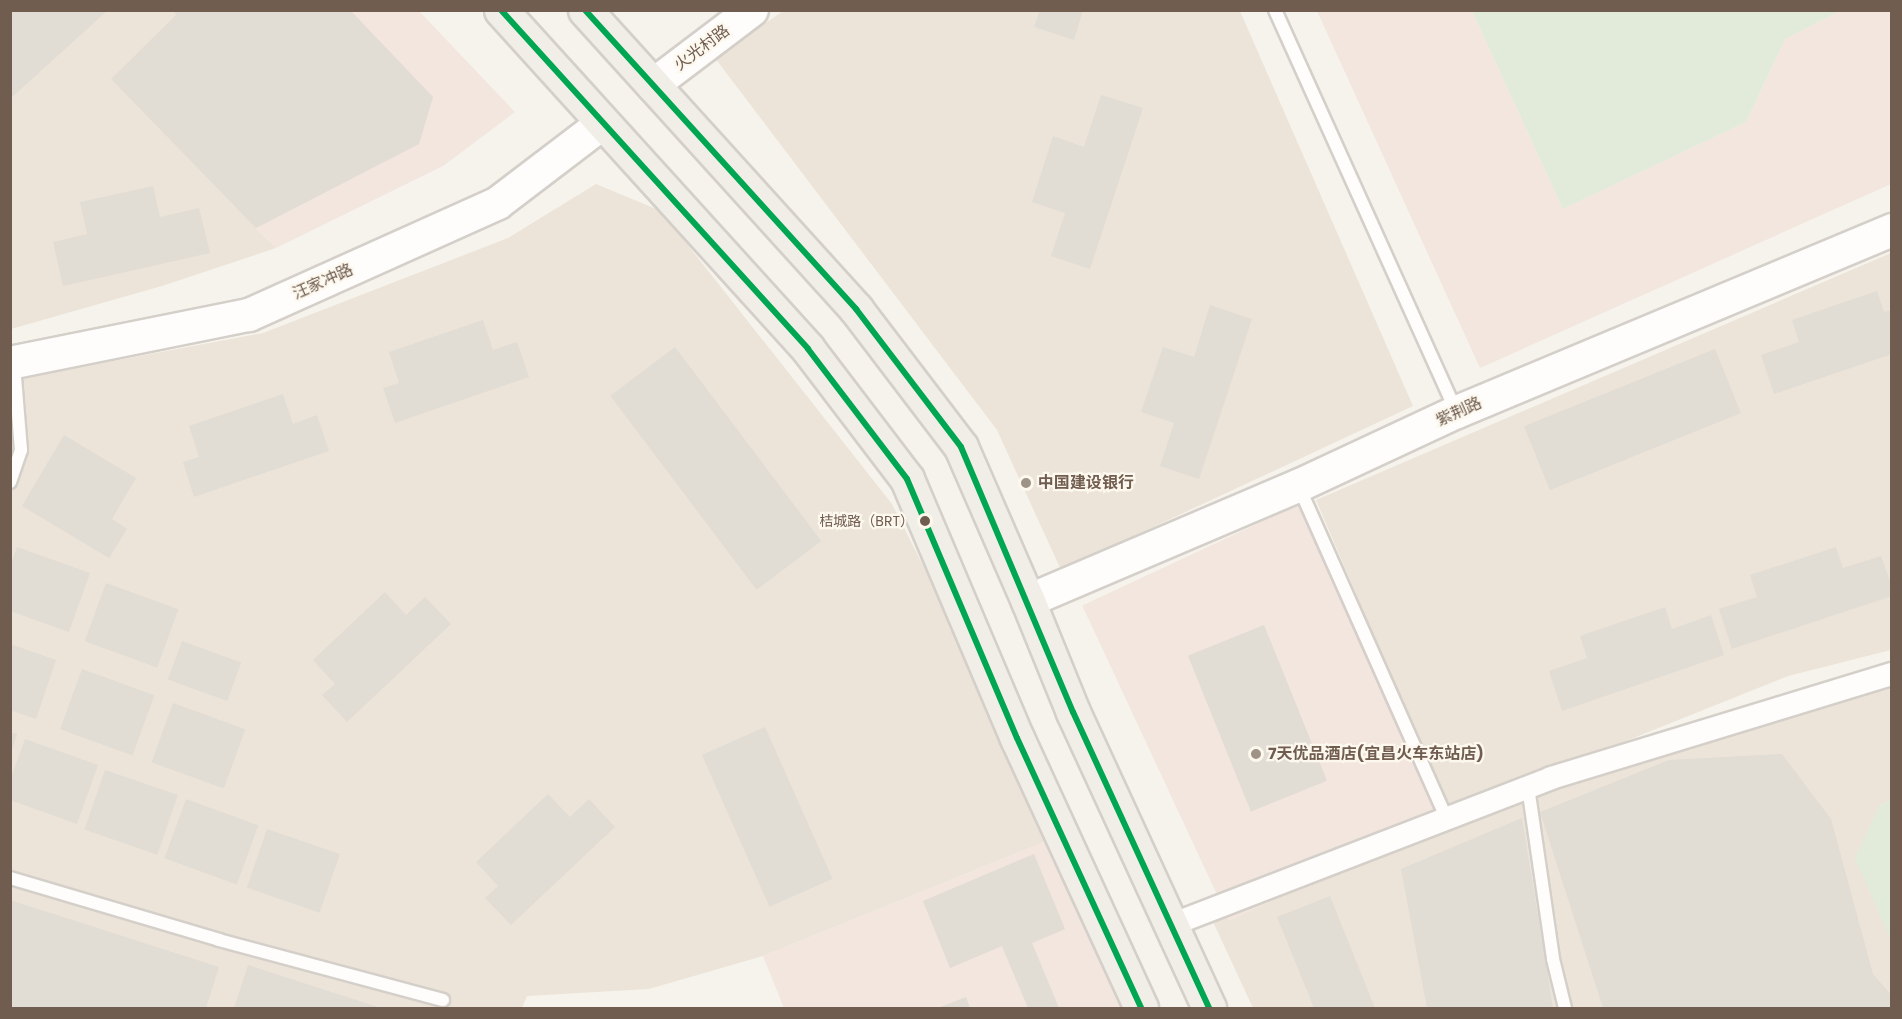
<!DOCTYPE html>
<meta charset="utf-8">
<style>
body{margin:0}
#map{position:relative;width:1902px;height:1019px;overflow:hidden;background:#f6f3ec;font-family:Poppins,"Noto Sans SC",sans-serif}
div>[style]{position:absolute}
.residential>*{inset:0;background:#ece4d9}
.commercial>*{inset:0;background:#f2e6de;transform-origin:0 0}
.green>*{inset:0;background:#e2ebd9}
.building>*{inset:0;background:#e1dcd4;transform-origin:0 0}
.roads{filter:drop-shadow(2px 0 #d4cfc9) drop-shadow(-2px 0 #d4cfc9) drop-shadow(0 2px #d4cfc9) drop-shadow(0 -2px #d4cfc9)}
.lane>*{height:12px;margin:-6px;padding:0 6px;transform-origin:6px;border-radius:6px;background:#fefdfc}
.street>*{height:22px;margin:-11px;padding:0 11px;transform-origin:11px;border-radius:11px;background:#fefdfc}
.secondary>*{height:32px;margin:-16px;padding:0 16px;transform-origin:16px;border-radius:16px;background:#fefdfc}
.primary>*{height:33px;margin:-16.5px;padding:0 16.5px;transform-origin:16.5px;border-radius:16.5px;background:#f1eee7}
.bus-1>*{height:6px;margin:-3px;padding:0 3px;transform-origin:3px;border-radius:3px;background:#00a651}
.dots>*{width:16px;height:16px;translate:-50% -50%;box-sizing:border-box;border:3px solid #fdf8ee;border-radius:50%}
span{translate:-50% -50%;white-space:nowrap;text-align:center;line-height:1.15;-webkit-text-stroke:4.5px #fdf8ee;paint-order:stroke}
.bus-label{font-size:14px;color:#705d50}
.right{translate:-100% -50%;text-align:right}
.street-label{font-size:16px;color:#705d50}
.poi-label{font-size:16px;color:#705d50;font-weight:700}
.left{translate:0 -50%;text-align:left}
.frame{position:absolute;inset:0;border:12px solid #705d50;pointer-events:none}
</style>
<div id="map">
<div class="residential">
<i style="clip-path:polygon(11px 11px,172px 11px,176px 15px,256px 228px,276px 248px,162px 286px,11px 329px)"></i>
<i style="clip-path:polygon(783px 11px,1240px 11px,1413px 406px,1061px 570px,997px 430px,715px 58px)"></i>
<i style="clip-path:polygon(596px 184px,661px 211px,892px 504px,944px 607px,1049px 840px,763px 956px,649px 989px,527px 996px,522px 1008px,11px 1008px,11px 380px,263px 333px,508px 238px)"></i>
<i style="clip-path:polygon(1891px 253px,1891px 650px,1788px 676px,1449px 812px,1316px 500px)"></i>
<i style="clip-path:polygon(1891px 674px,1891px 800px,1880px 805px,1891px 940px,1891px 1008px,1253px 1008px,1208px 911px,1447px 819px)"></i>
</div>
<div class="commercial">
<i style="clip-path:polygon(172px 11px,419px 11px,515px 112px,443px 166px,276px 248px,111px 79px,176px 15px)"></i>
<i style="clip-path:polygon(1317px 11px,1472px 11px,1563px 209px,1746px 122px,1785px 39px,1840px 11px,1891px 11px,1891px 184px,1480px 368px)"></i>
<i style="left:1298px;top:505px;width:348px;height:238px;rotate:65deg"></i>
<i style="clip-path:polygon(1049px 840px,1125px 1008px,784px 1008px,763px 956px)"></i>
</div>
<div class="green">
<i style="clip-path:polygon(1472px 11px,1840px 11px,1785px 39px,1746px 122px,1563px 209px)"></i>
<i style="clip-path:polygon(1891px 800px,1891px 940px,1855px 858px,1880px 805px)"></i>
</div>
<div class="building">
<i style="clip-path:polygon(10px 10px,108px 10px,10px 99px)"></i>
<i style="clip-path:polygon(172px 10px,350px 10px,433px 97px,419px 144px,256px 228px,111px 79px,176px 15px)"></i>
<i style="clip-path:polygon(1040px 10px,1083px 10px,1074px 40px,1034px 27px)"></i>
<i style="clip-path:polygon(1101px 95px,1143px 108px,1090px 269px,1051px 256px,1065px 213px,1032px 202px,1053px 136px,1084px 147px)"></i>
<i style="clip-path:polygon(153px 186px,160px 217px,199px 208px,210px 253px,63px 286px,53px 242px,87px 234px,80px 202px)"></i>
<i style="clip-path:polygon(1877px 291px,1884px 312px,1892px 310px,1892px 354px,1774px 394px,1761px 355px,1799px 342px,1792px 320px)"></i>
<i style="clip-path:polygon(1210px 305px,1252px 319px,1199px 479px,1160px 466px,1174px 423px,1141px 412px,1163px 347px,1194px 357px)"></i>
<i style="clip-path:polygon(483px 320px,493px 350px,517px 342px,529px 377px,395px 423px,383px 388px,399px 383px,389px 352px)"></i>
<i style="left:675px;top:347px;width:243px;height:81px;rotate:53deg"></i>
<i style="left:1715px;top:349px;width:69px;height:206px;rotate:68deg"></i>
<i style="clip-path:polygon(283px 394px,293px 424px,317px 415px,329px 451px,194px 497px,183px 462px,199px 457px,189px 426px)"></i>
<i style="clip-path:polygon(64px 435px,136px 478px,112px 519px,127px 529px,109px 558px,22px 506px)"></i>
<i style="clip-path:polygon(17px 547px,90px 573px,69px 632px,10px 611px,10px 566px)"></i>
<i style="clip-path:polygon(1836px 547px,1843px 568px,1881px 556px,1892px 587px,1892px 596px,1732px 649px,1719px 609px,1757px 597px,1750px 575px)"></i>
<i style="left:106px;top:583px;width:77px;height:62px;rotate:20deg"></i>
<i style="clip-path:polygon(385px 592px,406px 615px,425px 597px,451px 624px,347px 722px,322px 695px,335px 684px,313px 660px)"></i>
<i style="clip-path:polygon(1665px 607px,1672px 629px,1711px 615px,1724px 655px,1562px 711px,1549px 671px,1587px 658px,1580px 636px)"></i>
<i style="left:1264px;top:625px;width:168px;height:82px;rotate:68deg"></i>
<i style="left:182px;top:641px;width:63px;height:41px;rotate:20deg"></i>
<i style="clip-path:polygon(10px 644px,56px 660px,36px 719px,10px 710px)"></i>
<i style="left:82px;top:669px;width:77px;height:64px;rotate:20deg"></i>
<i style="left:173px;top:703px;width:77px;height:63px;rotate:20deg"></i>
<i style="left:765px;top:727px;width:166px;height:69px;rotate:66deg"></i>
<i style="clip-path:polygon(10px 732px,17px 734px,11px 753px,10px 753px)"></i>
<i style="clip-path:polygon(25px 739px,98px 765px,77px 824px,10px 800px,10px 780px)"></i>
<i style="clip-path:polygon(1782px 754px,1831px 819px,1873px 974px,1892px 996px,1892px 1008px,1603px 1008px,1540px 812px,1669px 760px)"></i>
<i style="left:105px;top:770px;width:77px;height:63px;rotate:19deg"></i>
<i style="clip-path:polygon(548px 794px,570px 817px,589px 799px,615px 827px,511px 925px,485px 898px,498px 886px,476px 862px)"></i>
<i style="left:186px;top:799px;width:77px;height:63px;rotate:20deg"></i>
<i style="clip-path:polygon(1522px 818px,1553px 1008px,1427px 1008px,1401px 869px)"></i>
<i style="left:267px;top:829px;width:77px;height:62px;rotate:19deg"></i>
<i style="clip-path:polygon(1034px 854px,1065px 929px,1032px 943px,1059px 1008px,1028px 1008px,1002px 946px,950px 968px,923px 901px)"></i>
<i style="clip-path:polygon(1330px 896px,1375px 1008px,1314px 1008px,1277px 917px)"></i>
<i style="clip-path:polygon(10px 900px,219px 967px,206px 1008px,10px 1008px)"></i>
<i style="clip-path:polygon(248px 965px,381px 1008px,234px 1008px)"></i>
<i style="clip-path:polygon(966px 997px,970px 1008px,938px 1008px)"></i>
</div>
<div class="roads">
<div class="lane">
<i style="left:1275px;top:10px;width:440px;rotate:65.7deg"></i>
<i style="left:10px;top:482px;width:34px;rotate:-71deg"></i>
<i style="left:21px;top:450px;width:86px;rotate:-94.7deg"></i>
<i style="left:1299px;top:487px;width:363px;rotate:66deg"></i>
<i style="left:1528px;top:787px;width:174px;rotate:81.7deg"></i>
<i style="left:1553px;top:959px;width:50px;rotate:76.2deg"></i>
<i style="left:10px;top:878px;width:218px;rotate:16.5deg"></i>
<i style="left:219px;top:940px;width:232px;rotate:15deg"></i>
</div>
<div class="street">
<i style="left:1171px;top:925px;width:407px;rotate:-21.1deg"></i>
<i style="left:1551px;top:778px;width:357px;rotate:-17deg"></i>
</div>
<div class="secondary">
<i style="left:653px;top:85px;width:124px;rotate:-37.1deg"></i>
<i style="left:10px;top:363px;width:244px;rotate:-11.4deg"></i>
<i style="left:249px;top:315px;width:273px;rotate:-24.2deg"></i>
<i style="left:498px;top:203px;width:132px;rotate:-37.3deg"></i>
<i style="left:1028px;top:601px;width:293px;rotate:-23.1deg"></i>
<i style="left:1298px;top:486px;width:175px;rotate:-25deg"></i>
<i style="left:1457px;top:412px;width:472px;rotate:-22.7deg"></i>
</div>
<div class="primary">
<i style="left:501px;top:10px;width:457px;rotate:47.8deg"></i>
<i style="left:808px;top:349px;width:163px;rotate:52.7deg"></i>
<i style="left:907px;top:479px;width:281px;rotate:67deg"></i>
<i style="left:1017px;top:738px;width:297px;rotate:65.3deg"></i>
<i style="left:585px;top:10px;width:404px;rotate:47.8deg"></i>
<i style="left:856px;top:309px;width:173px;rotate:52.7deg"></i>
<i style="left:961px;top:447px;width:168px;rotate:66.5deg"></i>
<i style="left:1028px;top:601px;width:120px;rotate:67.9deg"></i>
<i style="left:1073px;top:712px;width:326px;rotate:65.3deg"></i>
</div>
</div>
<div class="bus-1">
<i style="left:501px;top:10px;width:457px;rotate:47.8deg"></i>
<i style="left:808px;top:349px;width:163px;rotate:52.7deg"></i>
<i style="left:907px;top:479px;width:281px;rotate:67deg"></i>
<i style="left:1017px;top:738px;width:297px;rotate:65.3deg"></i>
<i style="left:585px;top:10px;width:404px;rotate:47.8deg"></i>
<i style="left:856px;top:309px;width:173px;rotate:52.7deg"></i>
<i style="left:961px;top:447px;width:288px;rotate:67.1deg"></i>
<i style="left:1073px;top:712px;width:326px;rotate:65.3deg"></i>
</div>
<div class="dots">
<i style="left:1026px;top:483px;background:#9f9287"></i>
<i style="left:925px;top:521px;background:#705d50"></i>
<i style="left:1256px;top:754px;background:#9f9287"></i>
</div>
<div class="bus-label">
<span class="right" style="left:914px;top:521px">桔城路（BRT）</span>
</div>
<div class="street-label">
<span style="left:702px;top:48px;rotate:-37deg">火光村路</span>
<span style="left:323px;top:282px;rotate:-24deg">汪家冲路</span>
<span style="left:1459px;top:412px;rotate:-24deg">紫荆路</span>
</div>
<div class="poi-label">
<span class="left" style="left:1038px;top:483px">中国建设银行</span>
<span class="left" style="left:1268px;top:754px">7天优品酒店(宜昌火车东站店)</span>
</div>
<div class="frame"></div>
</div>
